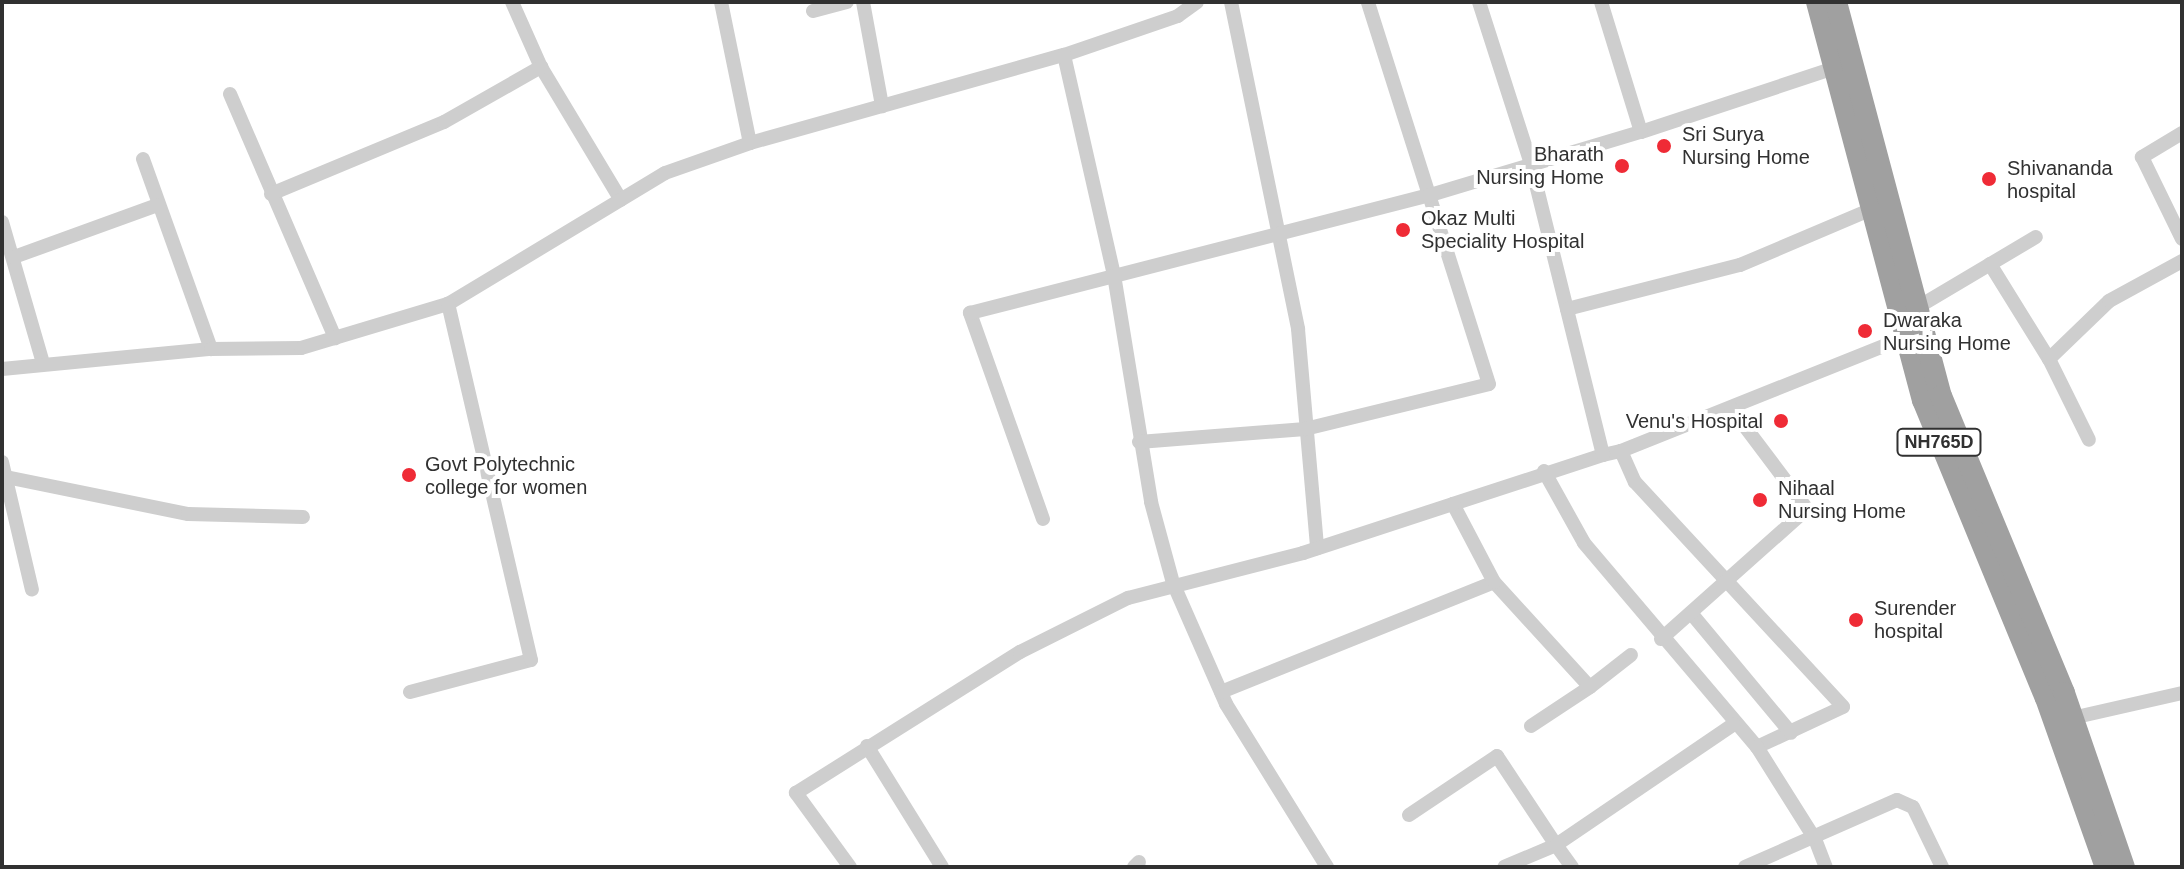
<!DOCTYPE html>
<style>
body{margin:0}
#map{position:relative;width:2184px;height:869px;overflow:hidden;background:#fff;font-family:Arial,sans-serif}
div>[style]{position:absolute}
.minor>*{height:14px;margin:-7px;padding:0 7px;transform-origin:7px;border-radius:7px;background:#cecece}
.trunk>*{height:22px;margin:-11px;padding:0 11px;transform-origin:11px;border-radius:11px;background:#a0a0a0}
.dots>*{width:22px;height:22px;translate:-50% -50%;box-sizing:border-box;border:4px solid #fff;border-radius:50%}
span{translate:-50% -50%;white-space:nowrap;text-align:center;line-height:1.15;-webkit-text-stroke:8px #fff;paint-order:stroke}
.shield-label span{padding:2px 6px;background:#fff;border:2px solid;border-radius:6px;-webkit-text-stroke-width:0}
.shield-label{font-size:18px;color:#313131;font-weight:700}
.poi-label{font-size:20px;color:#313131}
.left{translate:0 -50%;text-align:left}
.right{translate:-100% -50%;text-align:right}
.frame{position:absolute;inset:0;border:4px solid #313131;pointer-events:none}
</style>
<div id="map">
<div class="minor">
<i style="left:512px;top:2px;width:71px;rotate:66deg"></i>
<i style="left:541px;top:67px;width:155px;rotate:59deg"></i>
<i style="left:721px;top:2px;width:144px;rotate:78.4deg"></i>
<i style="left:863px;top:2px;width:106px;rotate:79.6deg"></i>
<i style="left:1197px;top:2px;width:24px;rotate:144deg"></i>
<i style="left:1178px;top:16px;width:120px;rotate:161.1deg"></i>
<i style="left:1064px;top:55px;width:226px;rotate:77.2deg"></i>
<i style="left:1114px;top:275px;width:230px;rotate:80.7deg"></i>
<i style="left:1151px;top:502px;width:84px;rotate:74.8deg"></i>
<i style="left:1173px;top:583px;width:132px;rotate:66.3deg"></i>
<i style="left:1226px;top:704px;width:192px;rotate:58.2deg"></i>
<i style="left:1231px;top:2px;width:334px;rotate:78.4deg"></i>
<i style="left:1298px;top:329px;width:220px;rotate:85deg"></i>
<i style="left:1479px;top:2px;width:170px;rotate:72.2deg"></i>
<i style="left:1531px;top:164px;width:149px;rotate:76.1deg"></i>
<i style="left:813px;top:11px;width:35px;rotate:-15deg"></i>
<i style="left:230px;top:94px;width:266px;rotate:66.7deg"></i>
<i style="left:1641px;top:132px;width:204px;rotate:-18.3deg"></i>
<i style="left:2182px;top:133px;width:47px;rotate:149deg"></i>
<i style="left:2142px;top:157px;width:91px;rotate:64deg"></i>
<i style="left:143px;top:159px;width:202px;rotate:70.3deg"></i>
<i style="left:271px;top:194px;width:187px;rotate:-22.6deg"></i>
<i style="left:444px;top:122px;width:112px;rotate:-29.6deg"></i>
<i style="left:2px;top:222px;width:147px;rotate:73.8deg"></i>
<i style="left:14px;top:257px;width:153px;rotate:-19.9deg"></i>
<i style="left:1990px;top:264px;width:112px;rotate:58.2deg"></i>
<i style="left:2049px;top:359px;width:90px;rotate:63.7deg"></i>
<i style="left:1918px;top:307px;width:137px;rotate:-30.7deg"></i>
<i style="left:2049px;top:359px;width:83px;rotate:-44deg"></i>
<i style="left:2109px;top:301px;width:83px;rotate:-28.7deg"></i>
<i style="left:2px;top:369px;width:210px;rotate:-5.5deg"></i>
<i style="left:211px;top:349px;width:90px;rotate:-0.6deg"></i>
<i style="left:301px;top:348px;width:153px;rotate:-16.7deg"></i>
<i style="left:448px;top:304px;width:253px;rotate:-31.1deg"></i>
<i style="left:665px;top:173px;width:90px;rotate:-19.4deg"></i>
<i style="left:750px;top:143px;width:326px;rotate:-15.7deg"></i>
<i style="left:1139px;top:442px;width:167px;rotate:-4.5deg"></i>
<i style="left:1305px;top:429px;width:189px;rotate:-13.7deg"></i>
<i style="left:1489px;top:384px;width:401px;rotate:-107.6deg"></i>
<i style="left:1621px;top:451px;width:307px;rotate:-21.8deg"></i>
<i style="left:1603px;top:455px;width:18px;rotate:-13deg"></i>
<i style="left:1621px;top:451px;width:34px;rotate:66deg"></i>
<i style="left:1635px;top:482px;width:306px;rotate:47.2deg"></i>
<i style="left:1843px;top:707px;width:95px;rotate:155.1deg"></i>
<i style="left:2px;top:462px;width:131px;rotate:76.8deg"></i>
<i style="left:1544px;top:471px;width:82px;rotate:60.9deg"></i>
<i style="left:1584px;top:543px;width:267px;rotate:49.7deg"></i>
<i style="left:1757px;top:747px;width:109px;rotate:57.8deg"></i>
<i style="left:1815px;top:839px;width:30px;rotate:69deg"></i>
<i style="left:6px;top:477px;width:186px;rotate:11.5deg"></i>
<i style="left:188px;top:514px;width:115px;rotate:1.5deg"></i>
<i style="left:1043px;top:519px;width:219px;rotate:-109.5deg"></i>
<i style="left:970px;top:313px;width:472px;rotate:-14.4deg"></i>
<i style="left:1427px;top:196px;width:223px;rotate:-16.7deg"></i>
<i style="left:1641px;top:132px;width:136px;rotate:-107.1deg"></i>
<i style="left:1494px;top:582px;width:142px;rotate:47.6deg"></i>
<i style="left:1590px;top:687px;width:52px;rotate:-38deg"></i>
<i style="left:1691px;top:613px;width:156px;rotate:50.2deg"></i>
<i style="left:1661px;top:639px;width:195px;rotate:-41.7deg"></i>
<i style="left:1807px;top:509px;width:126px;rotate:-127deg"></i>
<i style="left:410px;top:692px;width:125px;rotate:-14.8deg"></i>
<i style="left:531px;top:660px;width:366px;rotate:-103.1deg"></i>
<i style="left:1221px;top:692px;width:294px;rotate:-21.9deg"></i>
<i style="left:1494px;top:582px;width:88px;rotate:-117.7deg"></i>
<i style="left:1453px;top:504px;width:158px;rotate:-18.1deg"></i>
<i style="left:1603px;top:455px;width:150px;rotate:-103.9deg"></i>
<i style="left:1567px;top:309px;width:179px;rotate:-14.3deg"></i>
<i style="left:1740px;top:265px;width:143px;rotate:-23deg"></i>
<i style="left:2072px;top:718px;width:113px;rotate:-12.8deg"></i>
<i style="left:1531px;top:726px;width:71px;rotate:-33.5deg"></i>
<i style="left:867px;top:746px;width:142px;rotate:58.2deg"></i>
<i style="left:1409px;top:815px;width:106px;rotate:-33.8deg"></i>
<i style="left:1497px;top:756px;width:107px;rotate:56.5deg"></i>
<i style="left:1556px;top:845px;width:56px;rotate:157.1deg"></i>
<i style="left:850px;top:867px;width:92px;rotate:-126.1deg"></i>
<i style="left:796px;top:793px;width:265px;rotate:-32.2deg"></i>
<i style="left:1020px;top:652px;width:121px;rotate:-26.6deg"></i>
<i style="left:1128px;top:598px;width:181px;rotate:-14.4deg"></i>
<i style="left:1303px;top:553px;width:158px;rotate:-18.1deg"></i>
<i style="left:1134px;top:867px;width:7px;rotate:-45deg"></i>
<i style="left:1572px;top:867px;width:27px;rotate:-126deg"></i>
<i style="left:1556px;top:845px;width:215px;rotate:-34.2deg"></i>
<i style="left:1745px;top:867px;width:166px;rotate:-23.8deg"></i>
<i style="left:1897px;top:800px;width:17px;rotate:24deg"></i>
<i style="left:1913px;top:807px;width:67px;rotate:64.2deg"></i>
</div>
<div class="trunk">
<i style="left:1817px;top:2px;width:412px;rotate:75.1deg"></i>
<i style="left:1923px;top:400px;width:322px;rotate:67.6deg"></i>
<i style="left:2046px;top:698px;width:179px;rotate:70.5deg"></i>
<i style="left:1836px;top:2px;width:408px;rotate:75.1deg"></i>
<i style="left:1941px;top:396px;width:321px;rotate:67.5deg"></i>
<i style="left:2064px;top:693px;width:184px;rotate:71deg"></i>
</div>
<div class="dots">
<i style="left:1664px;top:146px;background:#ef2b36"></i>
<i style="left:1622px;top:166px;background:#ef2b36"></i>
<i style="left:1989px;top:179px;background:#ef2b36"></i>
<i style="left:1403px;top:230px;background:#ef2b36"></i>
<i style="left:1865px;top:331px;background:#ef2b36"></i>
<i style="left:1781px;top:421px;background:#ef2b36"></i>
<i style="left:409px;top:475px;background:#ef2b36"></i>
<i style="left:1760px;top:500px;background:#ef2b36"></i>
<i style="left:1856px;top:620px;background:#ef2b36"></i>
</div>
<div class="shield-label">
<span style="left:1939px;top:442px">NH765D</span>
</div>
<div class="poi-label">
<span class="left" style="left:1682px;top:146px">Sri Surya<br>Nursing Home</span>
<span class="right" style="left:1604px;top:166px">Bharath<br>Nursing Home</span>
<span class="left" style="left:2007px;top:180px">Shivananda<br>hospital</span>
<span class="left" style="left:1421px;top:230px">Okaz Multi<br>Speciality Hospital</span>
<span class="left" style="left:1883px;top:332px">Dwaraka<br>Nursing Home</span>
<span class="right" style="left:1763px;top:421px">Venu's Hospital</span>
<span class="left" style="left:425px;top:476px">Govt Polytechnic<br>college for women</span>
<span class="left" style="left:1778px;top:500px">Nihaal<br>Nursing Home</span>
<span class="left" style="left:1874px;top:620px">Surender<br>hospital</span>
</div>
<div class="frame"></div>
</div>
